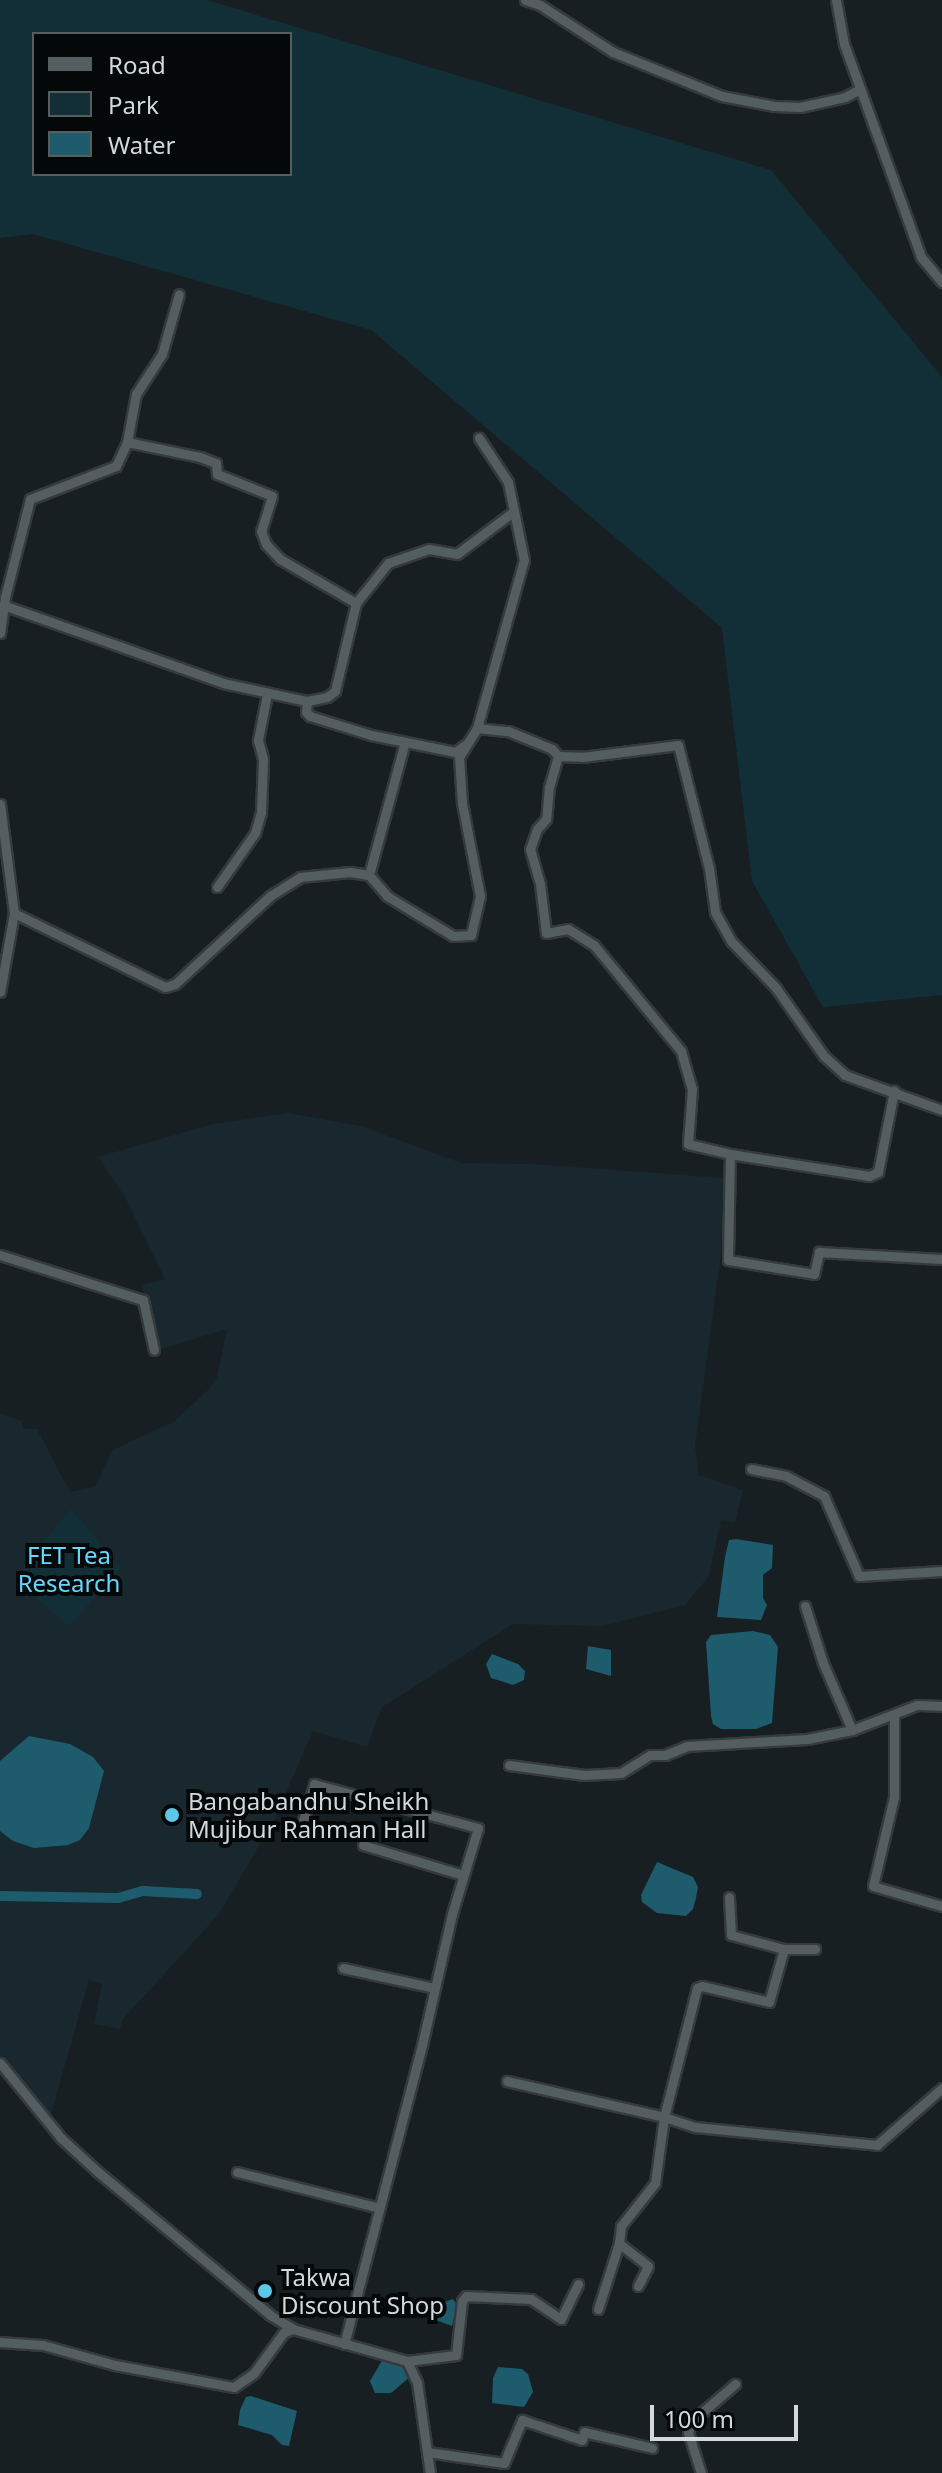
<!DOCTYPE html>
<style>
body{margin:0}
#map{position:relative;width:942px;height:2473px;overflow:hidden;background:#171f22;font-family:"Noto Sans",sans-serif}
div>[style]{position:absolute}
.built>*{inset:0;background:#19282e}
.green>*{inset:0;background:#122f38}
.water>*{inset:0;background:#1e5b6d}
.canal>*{height:10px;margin:-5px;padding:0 5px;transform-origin:5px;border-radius:5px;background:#1e5b6d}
.roads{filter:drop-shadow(2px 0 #353b3d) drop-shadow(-2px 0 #353b3d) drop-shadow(0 2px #353b3d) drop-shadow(0 -2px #353b3d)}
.street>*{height:9px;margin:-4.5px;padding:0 4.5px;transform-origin:4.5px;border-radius:4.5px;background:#545d60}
.dots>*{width:22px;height:22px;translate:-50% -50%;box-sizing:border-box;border:4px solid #050809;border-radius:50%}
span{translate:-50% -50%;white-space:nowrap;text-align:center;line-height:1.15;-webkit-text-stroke:8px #050809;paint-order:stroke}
.park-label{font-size:24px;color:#65d7fa}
.poi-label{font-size:24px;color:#d3d9db}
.left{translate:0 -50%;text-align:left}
.legend{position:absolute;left:32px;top:32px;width:260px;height:144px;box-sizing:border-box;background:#050809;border:2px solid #575c5d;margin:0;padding:10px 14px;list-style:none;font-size:24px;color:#d3d9db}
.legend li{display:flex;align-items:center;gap:16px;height:40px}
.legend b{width:40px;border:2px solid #575c5d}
.scale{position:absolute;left:650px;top:2405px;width:148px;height:36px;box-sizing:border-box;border:4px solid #d3d9db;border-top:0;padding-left:10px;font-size:24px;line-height:28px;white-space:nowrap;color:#d3d9db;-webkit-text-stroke:6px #050809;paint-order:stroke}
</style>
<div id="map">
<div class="built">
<i style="clip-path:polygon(288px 1113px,361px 1126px,461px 1163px,533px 1164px,724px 1178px,721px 1254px,695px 1446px,699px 1475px,743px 1490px,735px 1523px,721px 1520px,709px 1576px,685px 1605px,602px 1626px,513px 1624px,382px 1707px,367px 1747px,313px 1731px,274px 1820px,219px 1914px,123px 2019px,120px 2029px,94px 2024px,102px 1984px,89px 1980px,49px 2121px,7px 2067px,0 2077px,0 1413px,21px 1421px,24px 1429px,37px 1429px,70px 1492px,95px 1487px,113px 1450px,175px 1421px,208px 1390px,217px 1377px,227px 1329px,157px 1350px,142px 1285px,165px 1279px,125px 1197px,98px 1157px,213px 1124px)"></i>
</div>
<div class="green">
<i style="clip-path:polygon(evenodd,0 0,207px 0,771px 170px,942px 377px,942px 995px,823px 1007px,752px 881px,722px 628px,371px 330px,33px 234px,0 238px,0 0,290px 34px,290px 174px,34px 174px,34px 34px,290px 34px)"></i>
<i style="clip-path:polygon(71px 1509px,121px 1568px,69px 1626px,40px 1602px,22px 1574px,38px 1547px)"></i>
</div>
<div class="water">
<i style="clip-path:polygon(736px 1539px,773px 1545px,772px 1568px,763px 1575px,763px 1598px,767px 1605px,761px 1620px,717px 1617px,725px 1557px,729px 1540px)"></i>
<i style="clip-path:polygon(753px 1631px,770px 1635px,778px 1647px,772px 1723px,756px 1729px,721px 1729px,713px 1724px,711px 1716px,706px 1642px,711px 1635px)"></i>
<i style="clip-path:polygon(588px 1646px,611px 1650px,611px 1676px,586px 1669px)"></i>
<i style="clip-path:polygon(492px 1654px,518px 1664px,525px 1671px,524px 1680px,513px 1685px,491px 1678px,486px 1664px)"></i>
<i style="clip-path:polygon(29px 1736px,70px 1744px,93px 1757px,104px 1771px,89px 1828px,80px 1840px,68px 1845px,34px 1848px,13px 1841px,0 1831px,0 1761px)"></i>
<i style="clip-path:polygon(657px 1862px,693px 1877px,698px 1887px,696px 1898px,693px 1909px,686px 1916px,657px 1913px,642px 1902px,641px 1895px)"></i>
<i style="clip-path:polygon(453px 2299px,457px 2305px,452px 2326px,430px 2318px,433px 2306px)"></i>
<i style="clip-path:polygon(383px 2359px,404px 2363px,411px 2376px,391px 2393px,375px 2393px,370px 2381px)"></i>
<i style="clip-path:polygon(498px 2367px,522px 2369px,528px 2374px,533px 2392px,524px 2407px,492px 2403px,493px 2378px)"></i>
<i style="clip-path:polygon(251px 2396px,297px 2411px,289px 2446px,282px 2445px,272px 2435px,238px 2425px,240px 2410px,246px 2397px)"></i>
</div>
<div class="canal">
<i style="left:0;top:1896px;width:118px;rotate:1deg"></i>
<i style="left:118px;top:1898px;width:26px;rotate:-16deg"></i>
<i style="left:143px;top:1891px;width:54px;rotate:3.2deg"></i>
</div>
<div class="roads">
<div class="street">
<i style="left:525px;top:0;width:16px;rotate:18deg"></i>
<i style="left:540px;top:5px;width:87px;rotate:32.8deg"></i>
<i style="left:613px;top:52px;width:118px;rotate:22deg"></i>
<i style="left:722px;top:96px;width:53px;rotate:10.9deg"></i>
<i style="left:774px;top:106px;width:26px;rotate:2deg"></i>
<i style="left:800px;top:107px;width:46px;rotate:-12.5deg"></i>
<i style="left:845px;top:97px;width:17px;rotate:-28deg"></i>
<i style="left:836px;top:0;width:45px;rotate:79.7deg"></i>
<i style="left:844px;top:44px;width:226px;rotate:70.1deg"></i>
<i style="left:921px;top:257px;width:33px;rotate:50deg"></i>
<i style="left:127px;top:442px;width:49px;rotate:-79.4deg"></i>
<i style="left:136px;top:394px;width:48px;rotate:-57deg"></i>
<i style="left:162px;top:354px;width:62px;rotate:-74.2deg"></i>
<i style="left:3px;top:605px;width:233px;rotate:19.5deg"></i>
<i style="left:223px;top:683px;width:86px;rotate:12.1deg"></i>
<i style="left:307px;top:701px;width:20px;rotate:-11deg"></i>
<i style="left:327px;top:697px;width:10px;rotate:-37deg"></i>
<i style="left:335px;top:691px;width:90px;rotate:-76.6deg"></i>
<i style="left:356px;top:603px;width:51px;rotate:-51.3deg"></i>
<i style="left:388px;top:563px;width:43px;rotate:-18.9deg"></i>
<i style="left:429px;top:549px;width:28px;rotate:10deg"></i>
<i style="left:457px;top:554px;width:70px;rotate:-36.9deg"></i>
<i style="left:0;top:633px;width:36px;rotate:-82deg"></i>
<i style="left:5px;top:597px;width:101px;rotate:-75.7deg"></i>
<i style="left:30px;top:499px;width:92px;rotate:-21deg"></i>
<i style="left:116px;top:466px;width:26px;rotate:-65deg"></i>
<i style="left:127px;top:442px;width:75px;rotate:11.6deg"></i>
<i style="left:200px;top:457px;width:17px;rotate:21deg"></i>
<i style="left:216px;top:463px;width:11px;rotate:85deg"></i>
<i style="left:217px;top:474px;width:59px;rotate:21.8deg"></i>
<i style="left:272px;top:496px;width:37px;rotate:107deg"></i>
<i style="left:261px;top:531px;width:14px;rotate:69deg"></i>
<i style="left:266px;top:544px;width:21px;rotate:47deg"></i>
<i style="left:280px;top:559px;width:88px;rotate:30.1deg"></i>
<i style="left:307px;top:701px;width:11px;rotate:95deg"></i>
<i style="left:306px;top:712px;width:6px;rotate:45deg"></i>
<i style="left:310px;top:716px;width:64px;rotate:17.3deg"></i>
<i style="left:371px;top:735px;width:86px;rotate:11.4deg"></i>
<i style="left:455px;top:752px;width:12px;rotate:-35deg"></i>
<i style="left:477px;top:728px;width:31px;rotate:6deg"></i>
<i style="left:508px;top:731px;width:48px;rotate:22.2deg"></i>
<i style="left:552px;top:749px;width:9px;rotate:49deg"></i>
<i style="left:558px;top:756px;width:24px;rotate:2deg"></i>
<i style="left:582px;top:757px;width:97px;rotate:-7.1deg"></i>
<i style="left:678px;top:745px;width:127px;rotate:75.9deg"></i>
<i style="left:709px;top:868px;width:44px;rotate:82.2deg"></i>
<i style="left:715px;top:912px;width:33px;rotate:61deg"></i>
<i style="left:731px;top:941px;width:65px;rotate:46.2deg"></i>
<i style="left:776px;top:988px;width:83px;rotate:54.8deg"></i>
<i style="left:824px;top:1056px;width:28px;rotate:42deg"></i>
<i style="left:845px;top:1075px;width:103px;rotate:19.8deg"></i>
<i style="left:558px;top:756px;width:32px;rotate:106deg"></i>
<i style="left:549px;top:787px;width:32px;rotate:95deg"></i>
<i style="left:546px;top:819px;width:13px;rotate:132deg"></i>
<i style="left:537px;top:829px;width:21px;rotate:109deg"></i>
<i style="left:530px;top:849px;width:36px;rotate:74deg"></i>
<i style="left:540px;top:884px;width:49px;rotate:83deg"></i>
<i style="left:546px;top:933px;width:22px;rotate:-10deg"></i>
<i style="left:568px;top:929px;width:31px;rotate:32deg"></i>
<i style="left:594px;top:945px;width:137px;rotate:50.6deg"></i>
<i style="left:681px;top:1051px;width:40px;rotate:74deg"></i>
<i style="left:692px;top:1089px;width:55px;rotate:94.2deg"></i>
<i style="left:688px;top:1144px;width:43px;rotate:13.4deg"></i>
<i style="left:730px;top:1154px;width:106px;rotate:91.1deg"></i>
<i style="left:728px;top:1260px;width:87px;rotate:9.2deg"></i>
<i style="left:814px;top:1274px;width:23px;rotate:-77deg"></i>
<i style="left:819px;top:1252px;width:123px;rotate:3.3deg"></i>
<i style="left:0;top:804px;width:110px;rotate:82.7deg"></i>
<i style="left:14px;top:913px;width:80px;rotate:100deg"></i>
<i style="left:369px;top:875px;width:138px;rotate:-74.9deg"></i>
<i style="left:217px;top:887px;width:66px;rotate:-54.9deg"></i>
<i style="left:255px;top:833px;width:22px;rotate:-74deg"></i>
<i style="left:261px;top:812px;width:53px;rotate:-87.8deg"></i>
<i style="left:263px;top:759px;width:20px;rotate:-105deg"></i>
<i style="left:258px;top:740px;width:47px;rotate:-78.9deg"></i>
<i style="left:14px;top:913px;width:168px;rotate:26.1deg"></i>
<i style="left:165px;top:987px;width:10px;rotate:-17deg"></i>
<i style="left:175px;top:984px;width:129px;rotate:-42.8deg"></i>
<i style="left:270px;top:896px;width:36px;rotate:-32deg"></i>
<i style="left:300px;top:877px;width:50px;rotate:-5.7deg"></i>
<i style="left:350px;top:872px;width:19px;rotate:9deg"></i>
<i style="left:369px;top:875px;width:28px;rotate:49deg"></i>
<i style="left:387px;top:896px;width:77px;rotate:31.2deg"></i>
<i style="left:453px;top:936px;width:18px;rotate:-3deg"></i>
<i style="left:471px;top:935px;width:40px;rotate:-77deg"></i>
<i style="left:480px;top:896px;width:95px;rotate:-101deg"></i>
<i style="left:462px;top:803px;width:46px;rotate:-93.7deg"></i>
<i style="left:459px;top:757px;width:34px;rotate:-58deg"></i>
<i style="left:477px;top:728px;width:174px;rotate:-74.4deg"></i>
<i style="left:524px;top:560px;width:80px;rotate:-101.6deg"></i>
<i style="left:508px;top:482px;width:53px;rotate:-123.4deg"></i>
<i style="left:730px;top:1154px;width:141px;rotate:9deg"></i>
<i style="left:869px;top:1176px;width:10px;rotate:-24deg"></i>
<i style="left:878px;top:1172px;width:83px;rotate:-78.8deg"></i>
<i style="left:0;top:1255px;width:150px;rotate:17.5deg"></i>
<i style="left:143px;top:1300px;width:51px;rotate:77.6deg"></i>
<i style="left:751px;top:1469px;width:36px;rotate:11deg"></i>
<i style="left:786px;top:1476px;width:43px;rotate:27.8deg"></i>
<i style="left:824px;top:1496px;width:87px;rotate:66.4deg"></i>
<i style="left:859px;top:1576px;width:83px;rotate:-3.4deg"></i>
<i style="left:805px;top:1606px;width:60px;rotate:72.5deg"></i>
<i style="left:823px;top:1663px;width:73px;rotate:66.6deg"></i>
<i style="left:852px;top:1730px;width:70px;rotate:-21deg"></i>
<i style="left:917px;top:1705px;width:25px;rotate:2deg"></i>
<i style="left:894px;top:1715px;width:82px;rotate:90deg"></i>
<i style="left:894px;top:1797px;width:91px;rotate:103.3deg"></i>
<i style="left:873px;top:1886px;width:72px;rotate:16.2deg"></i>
<i style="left:509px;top:1765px;width:76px;rotate:7.6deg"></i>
<i style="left:584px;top:1775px;width:37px;rotate:-3deg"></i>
<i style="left:621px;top:1773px;width:34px;rotate:-32deg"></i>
<i style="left:650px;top:1755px;width:15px"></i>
<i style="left:665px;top:1755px;width:24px;rotate:-22deg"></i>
<i style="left:687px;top:1746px;width:120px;rotate:-3.3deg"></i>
<i style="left:807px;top:1739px;width:46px;rotate:-11.3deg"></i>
<i style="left:303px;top:1821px;width:39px;rotate:-73deg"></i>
<i style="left:314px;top:1784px;width:170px;rotate:15deg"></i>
<i style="left:478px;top:1828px;width:90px;rotate:106.8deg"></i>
<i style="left:452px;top:1914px;width:134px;rotate:102.9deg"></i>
<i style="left:422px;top:2045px;width:309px;rotate:104.6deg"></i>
<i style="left:363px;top:1845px;width:104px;rotate:16.7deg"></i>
<i style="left:729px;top:1897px;width:38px;rotate:87deg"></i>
<i style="left:731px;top:1935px;width:55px;rotate:14.8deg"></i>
<i style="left:343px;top:1968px;width:93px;rotate:12.4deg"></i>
<i style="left:0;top:2063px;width:97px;rotate:50.9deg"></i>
<i style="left:61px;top:2138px;width:50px;rotate:42.6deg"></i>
<i style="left:98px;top:2172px;width:224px;rotate:39.7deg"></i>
<i style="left:270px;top:2315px;width:27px;rotate:31deg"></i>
<i style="left:293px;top:2329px;width:118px;rotate:15.7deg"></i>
<i style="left:407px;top:2361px;width:23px;rotate:65deg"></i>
<i style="left:417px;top:2382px;width:92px;rotate:81.9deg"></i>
<i style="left:507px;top:2081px;width:161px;rotate:12.9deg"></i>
<i style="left:664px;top:2117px;width:133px;rotate:-75.7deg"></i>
<i style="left:697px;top:1988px;width:5px;rotate:-22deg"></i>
<i style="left:702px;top:1986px;width:69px;rotate:13.4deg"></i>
<i style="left:769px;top:2002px;width:55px;rotate:-74.2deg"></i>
<i style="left:784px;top:1949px;width:31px"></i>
<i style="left:237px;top:2172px;width:147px;rotate:14.1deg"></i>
<i style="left:638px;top:2286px;width:22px;rotate:-63deg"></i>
<i style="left:648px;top:2266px;width:37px;rotate:-142deg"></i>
<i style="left:619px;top:2243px;width:17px;rotate:-83deg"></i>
<i style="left:621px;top:2226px;width:55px;rotate:-51.7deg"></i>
<i style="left:655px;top:2183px;width:67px;rotate:-82.2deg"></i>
<i style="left:664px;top:2117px;width:33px;rotate:18deg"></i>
<i style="left:695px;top:2127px;width:183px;rotate:5.6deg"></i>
<i style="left:877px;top:2145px;width:86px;rotate:-41.2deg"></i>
<i style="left:598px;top:2309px;width:69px;rotate:-72.3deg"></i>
<i style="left:0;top:2342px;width:43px;rotate:4deg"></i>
<i style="left:43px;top:2345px;width:75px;rotate:15.5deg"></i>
<i style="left:115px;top:2365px;width:121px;rotate:10.5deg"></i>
<i style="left:234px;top:2387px;width:24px;rotate:-35deg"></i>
<i style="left:254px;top:2373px;width:51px;rotate:-53.8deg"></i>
<i style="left:284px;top:2332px;width:9px;rotate:-18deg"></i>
<i style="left:407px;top:2361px;width:49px;rotate:-7deg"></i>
<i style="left:456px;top:2355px;width:54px;rotate:-83.7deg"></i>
<i style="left:462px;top:2301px;width:6px;rotate:-51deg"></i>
<i style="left:466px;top:2296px;width:65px;rotate:2.6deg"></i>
<i style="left:531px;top:2299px;width:36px;rotate:34deg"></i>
<i style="left:561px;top:2319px;width:39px;rotate:-64deg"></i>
<i style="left:427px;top:2452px;width:78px;rotate:8.1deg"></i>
<i style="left:504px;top:2463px;width:47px;rotate:-67.3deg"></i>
<i style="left:522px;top:2420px;width:63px;rotate:18.4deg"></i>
<i style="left:582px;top:2440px;width:8px;rotate:-76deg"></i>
<i style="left:584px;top:2432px;width:70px;rotate:13.2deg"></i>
<i style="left:701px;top:2473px;width:43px;rotate:-107.6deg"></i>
<i style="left:688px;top:2432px;width:12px;rotate:-70deg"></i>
<i style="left:692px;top:2421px;width:57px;rotate:-40.7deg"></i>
</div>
</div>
<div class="dots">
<i style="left:172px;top:1815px;background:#5dc7e8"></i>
<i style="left:265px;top:2291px;background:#5dc7e8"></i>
</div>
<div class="park-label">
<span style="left:69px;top:1569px">FET Tea<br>Research</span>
</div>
<div class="poi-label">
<span class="left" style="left:188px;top:1815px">Bangabandhu Sheikh<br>Mujibur Rahman Hall</span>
<span class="left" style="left:281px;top:2291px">Takwa<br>Discount Shop</span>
</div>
<ul class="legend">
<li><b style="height:10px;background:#545d60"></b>Road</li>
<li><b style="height:22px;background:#122f38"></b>Park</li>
<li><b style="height:22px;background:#1e5b6d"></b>Water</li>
</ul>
<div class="scale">100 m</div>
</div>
